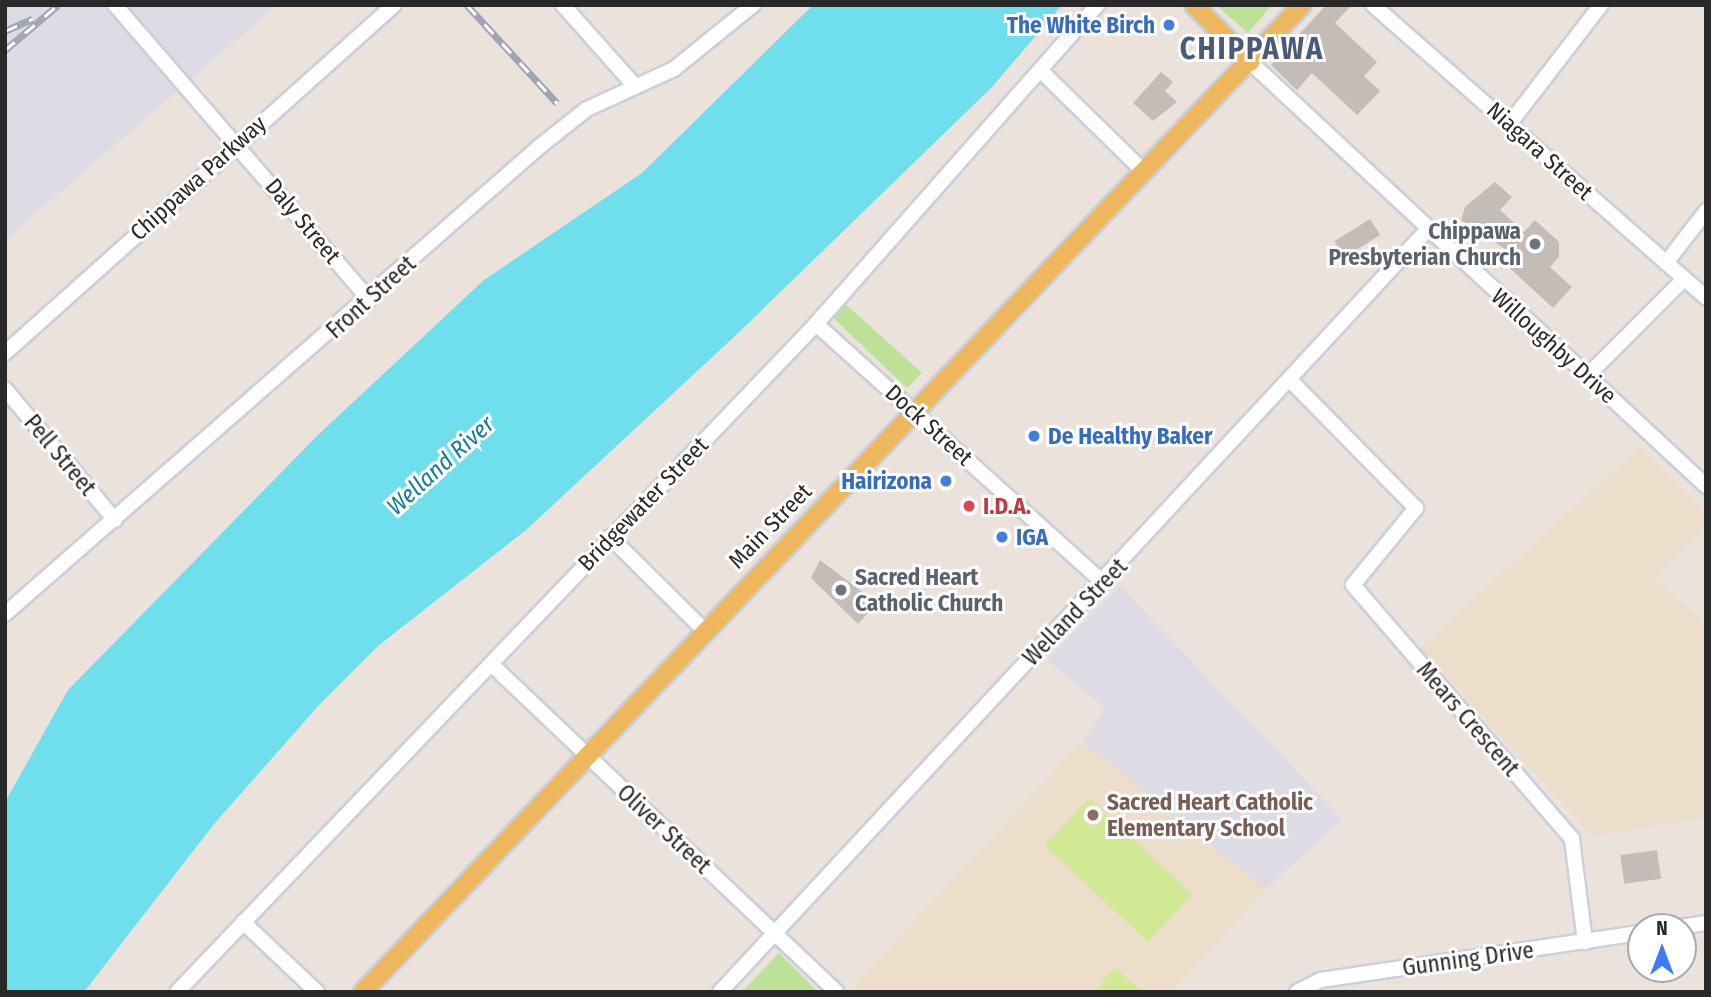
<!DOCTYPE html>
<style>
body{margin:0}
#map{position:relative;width:1711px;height:997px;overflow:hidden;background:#ebe2db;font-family:"Fira Sans Condensed",sans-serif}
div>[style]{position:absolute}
.industrial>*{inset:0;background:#dddce4}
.education>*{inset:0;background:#edddcb}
.green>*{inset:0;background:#bce298}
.pitch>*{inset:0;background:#d1e994;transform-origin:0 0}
.water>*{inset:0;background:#6fdeed}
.building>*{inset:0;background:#c4bdb7;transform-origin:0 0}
.roads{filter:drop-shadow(2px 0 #cad0db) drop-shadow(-2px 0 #cad0db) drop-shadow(0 2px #cad0db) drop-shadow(0 -2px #cad0db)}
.minor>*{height:14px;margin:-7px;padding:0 7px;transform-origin:7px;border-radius:7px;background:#fff}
.major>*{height:18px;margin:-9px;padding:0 9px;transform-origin:9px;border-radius:9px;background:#eeb75d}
.rail>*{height:7px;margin-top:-3.5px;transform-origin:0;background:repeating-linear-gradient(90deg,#fff 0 13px,#9ea4b4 0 26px);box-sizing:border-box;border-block:2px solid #9ea4b4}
.dots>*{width:19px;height:19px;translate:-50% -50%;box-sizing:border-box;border:4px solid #fff;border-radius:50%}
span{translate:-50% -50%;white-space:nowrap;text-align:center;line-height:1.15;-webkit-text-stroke:6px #fff;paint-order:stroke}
.shop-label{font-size:23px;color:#366cbe;font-weight:700}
.right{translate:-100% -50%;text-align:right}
.left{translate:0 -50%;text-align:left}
.street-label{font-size:23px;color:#292929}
.worship-label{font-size:23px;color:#5b616d;font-weight:700}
.health-label{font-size:23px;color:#be3a42;font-weight:700}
.education-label{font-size:23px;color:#785e54;font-weight:700}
.water-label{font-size:24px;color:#0f7d98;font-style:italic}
.district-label{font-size:30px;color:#4a5a79;font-weight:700;letter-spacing:2px}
.frame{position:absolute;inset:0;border:7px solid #292929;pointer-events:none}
.north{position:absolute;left:1627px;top:913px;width:70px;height:70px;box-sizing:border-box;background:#fff;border:2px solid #a9a9a9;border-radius:50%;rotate:0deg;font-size:19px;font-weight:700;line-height:28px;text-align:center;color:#292929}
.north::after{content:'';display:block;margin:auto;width:24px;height:32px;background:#3d7bf7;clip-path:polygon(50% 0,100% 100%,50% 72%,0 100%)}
</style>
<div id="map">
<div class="industrial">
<i style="clip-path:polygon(5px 5px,277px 5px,5px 240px)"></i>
<i style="clip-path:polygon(1120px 586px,1342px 819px,1266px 889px,1082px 741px,1106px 709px,1047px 660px)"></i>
</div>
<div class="education">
<i style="clip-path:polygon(1640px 447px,1706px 514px,1706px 525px,1654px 579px,1706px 623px,1706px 817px,1592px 836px,1420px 648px)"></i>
<i style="clip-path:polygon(1082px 741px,1266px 889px,1172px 992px,860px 992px,854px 986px)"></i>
</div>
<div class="green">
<i style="clip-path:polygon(1216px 5px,1272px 5px,1248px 33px)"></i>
<i style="clip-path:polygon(841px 300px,922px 373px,907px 388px,828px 313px)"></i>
<i style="clip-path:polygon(779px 953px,818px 992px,742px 992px)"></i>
</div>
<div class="pitch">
<i style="left:1089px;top:798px;width:141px;height:65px;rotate:43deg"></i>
<i style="clip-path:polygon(1115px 968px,1143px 992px,1093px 992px)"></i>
</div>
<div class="water">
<i style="clip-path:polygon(813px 5px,1062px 5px,992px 87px,736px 335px,526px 530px,378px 646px,319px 705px,214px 824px,84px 992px,5px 992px,5px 802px,68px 690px,318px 435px,484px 280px,642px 173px)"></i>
</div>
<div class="building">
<i style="clip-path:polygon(1326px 5px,1352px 5px,1335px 23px,1377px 62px,1364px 76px,1380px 91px,1357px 115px,1312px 73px,1297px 90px,1271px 65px)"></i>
<i style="clip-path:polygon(1161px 72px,1173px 82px,1165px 91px,1177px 102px,1153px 121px,1133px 103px)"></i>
<i style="clip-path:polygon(1495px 182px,1512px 197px,1500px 210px,1524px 232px,1535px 220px,1559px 242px,1559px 257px,1550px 267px,1572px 287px,1553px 308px,1500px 259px,1508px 251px,1461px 220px,1465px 207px)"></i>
<i style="left:1370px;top:219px;width:19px;height:42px;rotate:58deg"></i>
<i style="clip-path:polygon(820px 560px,877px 603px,858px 624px,811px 578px)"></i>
<i style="left:1657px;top:850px;width:29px;height:37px;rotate:82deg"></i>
</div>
<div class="roads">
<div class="minor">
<i style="left:115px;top:5px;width:389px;rotate:49.2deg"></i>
<i style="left:563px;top:5px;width:107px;rotate:48.4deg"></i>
<i style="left:1373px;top:5px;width:444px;rotate:41.3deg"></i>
<i style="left:1250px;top:62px;width:623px;rotate:42.92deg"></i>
<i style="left:1041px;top:71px;width:141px;rotate:44.4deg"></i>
<i style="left:1510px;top:123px;width:149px;rotate:-52.4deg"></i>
<i style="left:1666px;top:263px;width:66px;rotate:-52.4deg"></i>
<i style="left:816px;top:324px;width:387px;rotate:42deg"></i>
<i style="left:5px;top:353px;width:522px;rotate:-41.82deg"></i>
<i style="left:1587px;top:376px;width:137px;rotate:-45deg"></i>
<i style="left:1290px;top:380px;width:180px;rotate:45.5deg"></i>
<i style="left:1416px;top:508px;width:99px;rotate:129.3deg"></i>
<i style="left:1353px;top:585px;width:335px;rotate:49.2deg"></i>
<i style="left:1572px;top:839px;width:104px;rotate:82.8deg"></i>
<i style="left:5px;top:389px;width:171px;rotate:50deg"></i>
<i style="left:610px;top:537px;width:134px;rotate:44.7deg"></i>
<i style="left:5px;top:614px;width:709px;rotate:-41.17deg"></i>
<i style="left:539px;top:147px;width:61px;rotate:-38.4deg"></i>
<i style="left:587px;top:109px;width:96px;rotate:-24.7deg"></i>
<i style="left:674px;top:69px;width:102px;rotate:-39deg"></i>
<i style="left:492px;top:665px;width:475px;rotate:43.5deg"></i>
<i style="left:243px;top:922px;width:102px;rotate:43.4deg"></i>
<i style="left:1680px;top:927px;width:26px;rotate:-9deg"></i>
<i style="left:177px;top:992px;width:924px;rotate:-46.27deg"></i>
<i style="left:816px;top:324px;width:425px;rotate:-48.6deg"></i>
<i style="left:720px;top:992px;width:1039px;rotate:-47.14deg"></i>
<i style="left:1297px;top:992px;width:27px;rotate:-27deg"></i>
<i style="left:1321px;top:980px;width:323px;rotate:-8.4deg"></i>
</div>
<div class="major">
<i style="left:1194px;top:5px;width:80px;rotate:45.5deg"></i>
<i style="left:363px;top:992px;width:1362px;rotate:-46.43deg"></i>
</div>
</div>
<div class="rail">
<i style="left:467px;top:5px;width:133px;rotate:47.4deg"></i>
<i style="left:5px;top:31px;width:30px;rotate:-24deg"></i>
<i style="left:5px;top:50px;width:70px;rotate:-40.3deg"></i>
</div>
<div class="dots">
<i style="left:1169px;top:25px;background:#3f7fe0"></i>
<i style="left:1535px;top:244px;background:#6b7280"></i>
<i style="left:1034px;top:436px;background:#3f7fe0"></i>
<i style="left:946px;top:481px;background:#3f7fe0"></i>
<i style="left:969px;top:506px;background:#e0444e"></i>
<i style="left:1002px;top:537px;background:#3f7fe0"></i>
<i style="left:841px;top:590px;background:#6b7280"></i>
<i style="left:1093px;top:815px;background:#8d6e63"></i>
</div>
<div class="shop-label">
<span class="right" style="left:1155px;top:25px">The White Birch</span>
<span class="left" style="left:1048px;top:436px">De Healthy Baker</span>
<span class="right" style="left:932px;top:481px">Hairizona</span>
<span class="left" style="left:1016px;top:537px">IGA</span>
</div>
<div class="street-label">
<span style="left:1540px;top:151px;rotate:42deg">Niagara Street</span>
<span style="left:198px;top:178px;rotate:-42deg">Chippawa Parkway</span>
<span style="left:303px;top:221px;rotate:50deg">Daly Street</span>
<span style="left:371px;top:297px;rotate:-42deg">Front Street</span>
<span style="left:1554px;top:346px;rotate:42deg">Willoughby Drive</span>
<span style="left:929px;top:425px;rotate:42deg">Dock Street</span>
<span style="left:60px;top:455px;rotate:50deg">Pell Street</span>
<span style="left:643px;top:504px;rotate:-46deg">Bridgewater Street</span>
<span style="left:770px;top:526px;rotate:-46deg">Main Street</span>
<span style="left:1075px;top:612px;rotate:-46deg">Welland Street</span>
<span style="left:1468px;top:719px;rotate:49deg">Mears Crescent</span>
<span style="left:664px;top:829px;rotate:43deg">Oliver Street</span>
<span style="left:1468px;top:959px;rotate:-8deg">Gunning Drive</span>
</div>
<div class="worship-label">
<span class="right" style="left:1521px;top:244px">Chippawa<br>Presbyterian Church</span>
<span class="left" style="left:855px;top:590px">Sacred Heart<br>Catholic Church</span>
</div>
<div class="health-label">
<span class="left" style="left:983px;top:506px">I.D.A.</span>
</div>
<div class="education-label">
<span class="left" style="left:1107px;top:815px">Sacred Heart Catholic<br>Elementary School</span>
</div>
<div class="water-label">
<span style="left:441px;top:466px;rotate:-42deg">Welland River</span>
</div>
<div class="district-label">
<span style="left:1252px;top:49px">CHIPPAWA</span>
</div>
<div class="frame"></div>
<div class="north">N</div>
</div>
